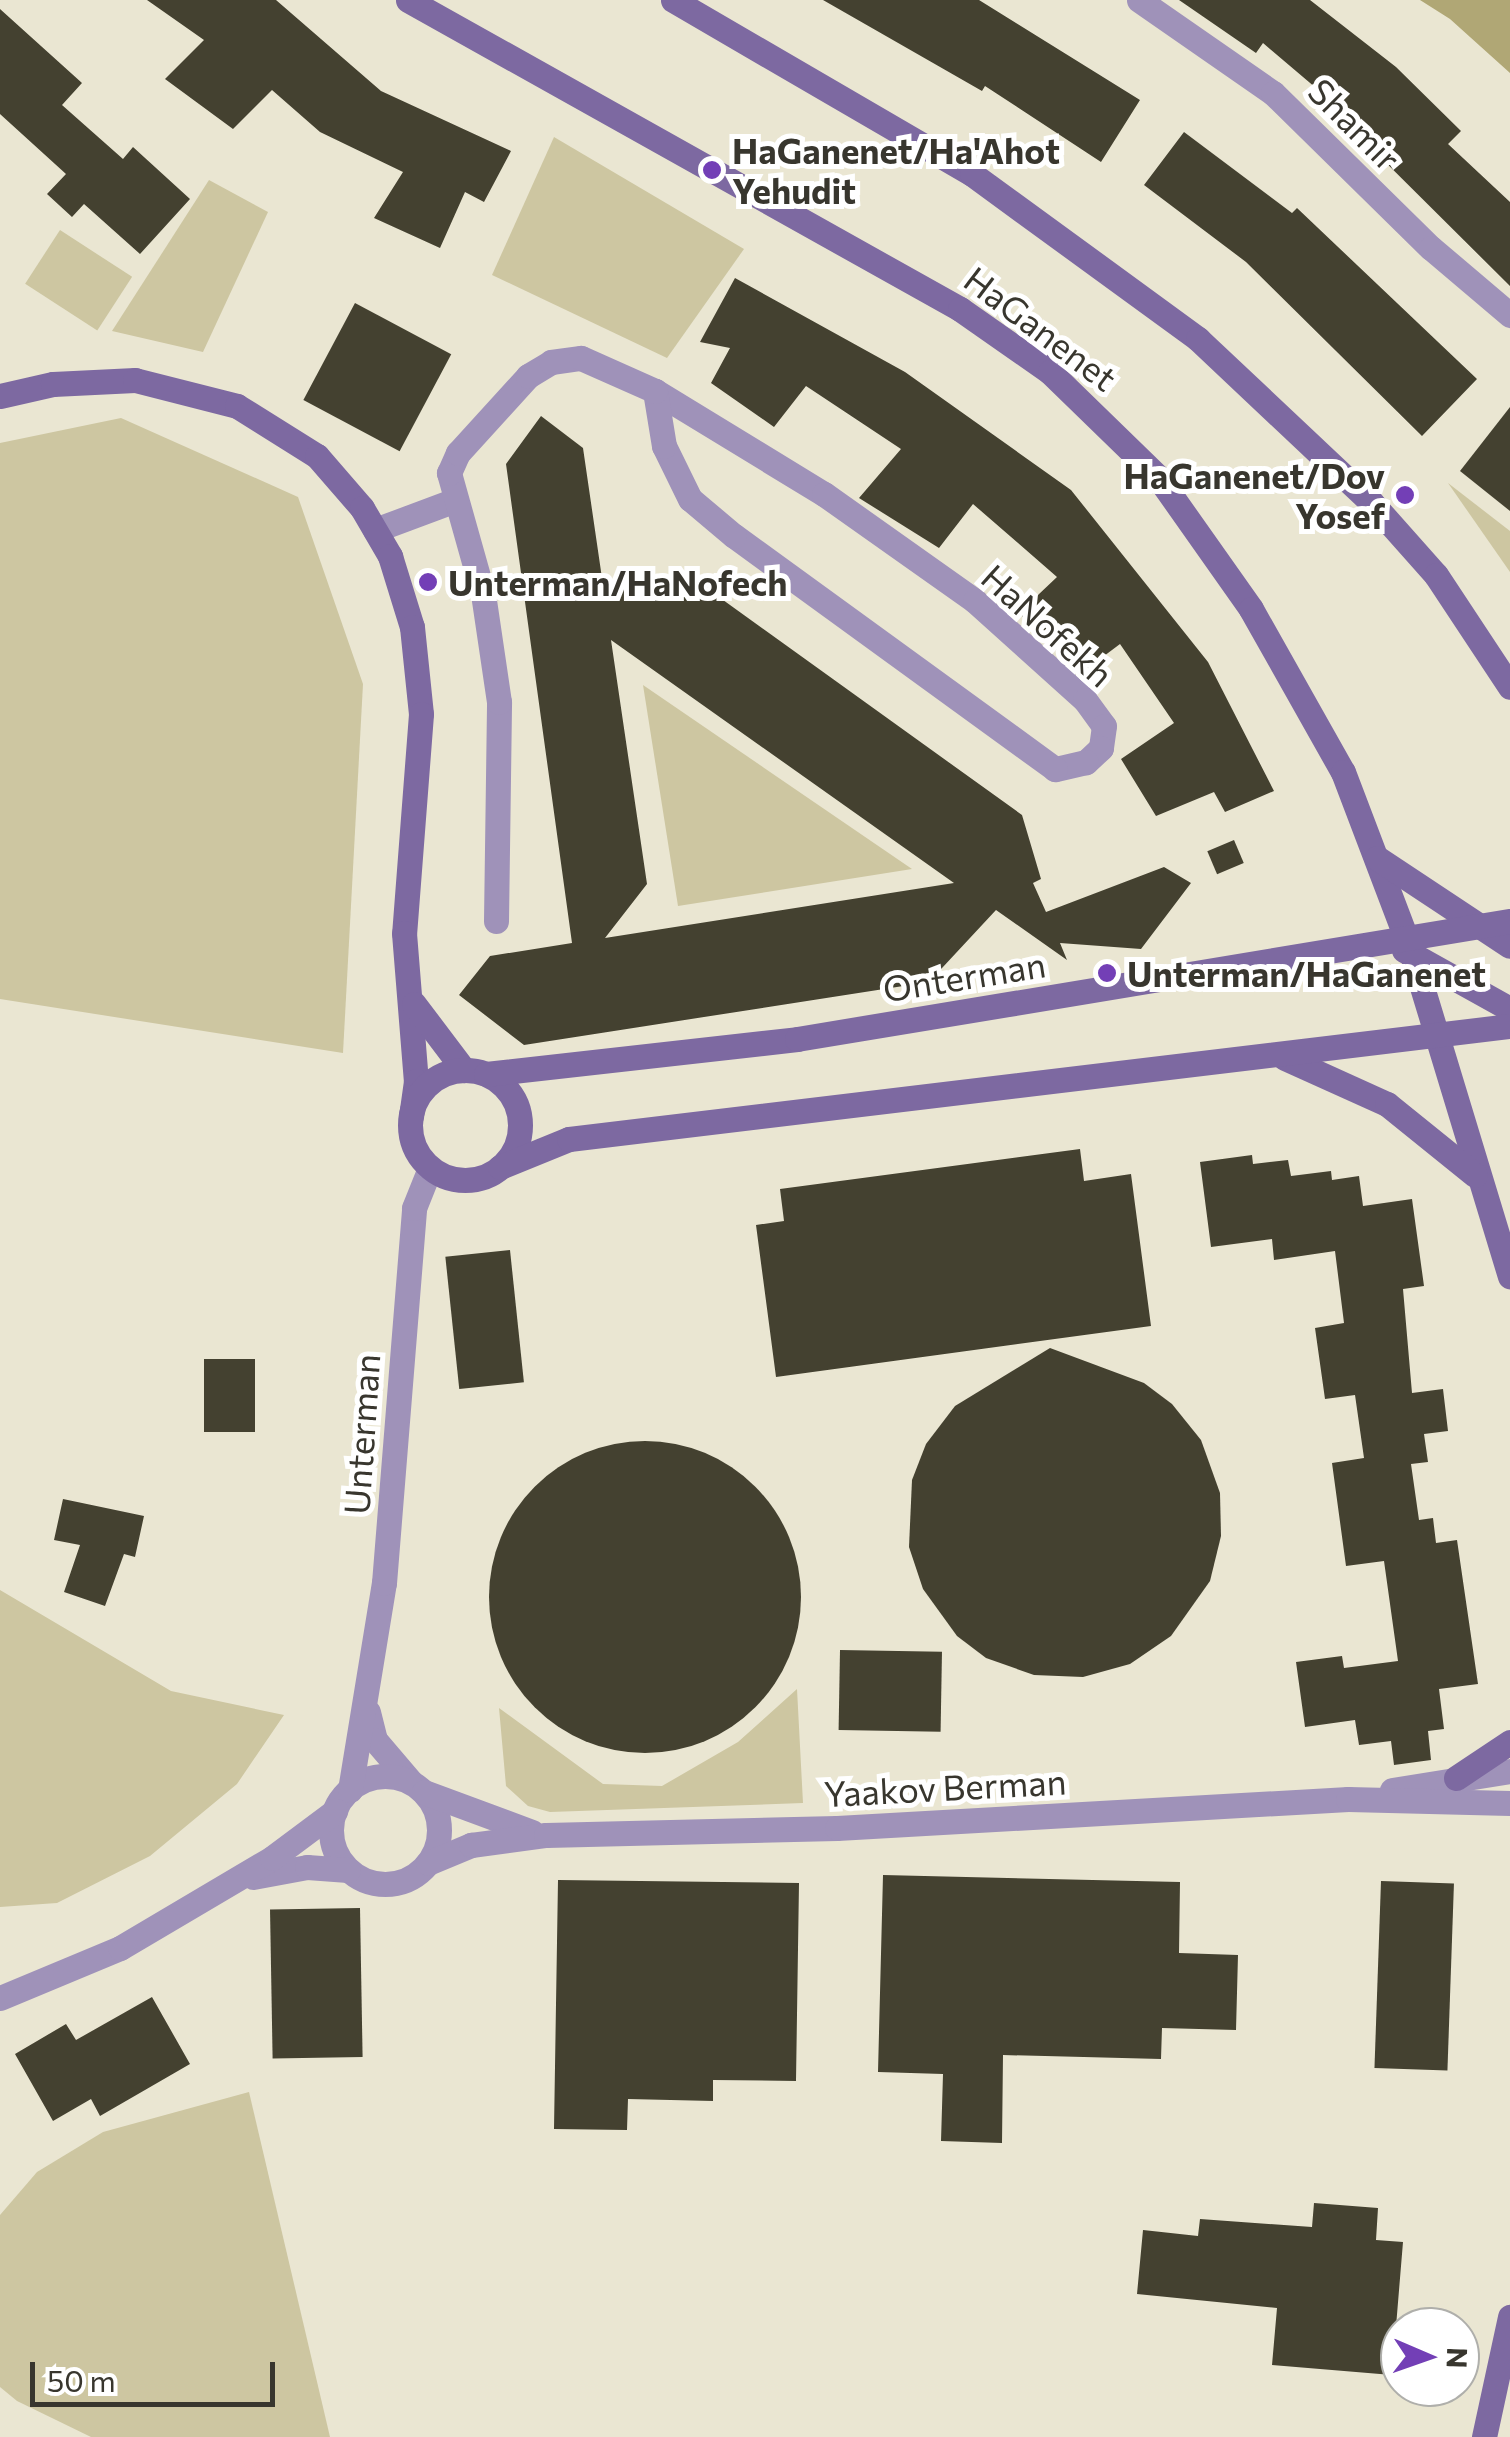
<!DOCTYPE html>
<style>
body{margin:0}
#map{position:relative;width:1510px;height:2437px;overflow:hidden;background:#eae6d2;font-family:Commissioner,sans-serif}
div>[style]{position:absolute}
.green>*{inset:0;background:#cdc6a1;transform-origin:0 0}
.forest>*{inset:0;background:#b0a775}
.building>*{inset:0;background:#444130;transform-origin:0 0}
.round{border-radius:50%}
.street>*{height:25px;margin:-12.5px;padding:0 12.5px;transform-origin:12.5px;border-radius:12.5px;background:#9f92b9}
.street>.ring{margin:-12.5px;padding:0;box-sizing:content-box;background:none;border:25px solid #9f92b9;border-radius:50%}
.secondary>*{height:25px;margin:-12.5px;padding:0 12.5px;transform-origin:12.5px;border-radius:12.5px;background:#7d69a1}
.secondary>.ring{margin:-12.5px;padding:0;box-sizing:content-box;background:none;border:25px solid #7d69a1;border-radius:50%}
.dots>*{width:28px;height:28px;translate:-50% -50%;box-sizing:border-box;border:5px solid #fff;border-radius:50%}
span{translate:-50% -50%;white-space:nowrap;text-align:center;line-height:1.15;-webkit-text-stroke:10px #fff;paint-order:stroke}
.street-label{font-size:35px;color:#38362e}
.poi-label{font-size:35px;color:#38362e;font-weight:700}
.left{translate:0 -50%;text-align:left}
.right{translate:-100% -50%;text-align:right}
.north{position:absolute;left:1380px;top:2307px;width:100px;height:100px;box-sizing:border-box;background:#fff;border:2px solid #afafab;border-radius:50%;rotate:92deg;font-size:28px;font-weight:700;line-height:40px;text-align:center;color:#38362e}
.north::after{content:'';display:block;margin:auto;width:35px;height:45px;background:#733fb6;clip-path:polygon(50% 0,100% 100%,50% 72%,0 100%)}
.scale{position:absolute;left:30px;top:2362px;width:245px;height:45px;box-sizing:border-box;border:5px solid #38362e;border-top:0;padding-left:12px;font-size:30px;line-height:35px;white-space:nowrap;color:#38362e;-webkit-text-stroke:8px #fff;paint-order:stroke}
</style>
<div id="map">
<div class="green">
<i style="clip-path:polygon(554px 137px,744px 249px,667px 358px,492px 275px)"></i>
<i style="clip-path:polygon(209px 180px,268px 212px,203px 352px,112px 331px)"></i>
<i style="left:60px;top:230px;width:86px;height:64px;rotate:33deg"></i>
<i style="clip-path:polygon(121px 418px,298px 497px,363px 684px,343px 1053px,0 999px,0 443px)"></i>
<i style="clip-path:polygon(1448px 483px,1510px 531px,1510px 572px)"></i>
<i style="clip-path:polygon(643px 685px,912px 869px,678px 906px)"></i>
<i style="clip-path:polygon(0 1590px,171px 1691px,284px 1715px,237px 1784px,150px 1856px,57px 1903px,0 1907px)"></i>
<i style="clip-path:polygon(797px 1689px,803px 1803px,550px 1812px,528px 1806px,506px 1786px,499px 1708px,603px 1784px,662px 1786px,738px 1742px)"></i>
<i style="clip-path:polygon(249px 2092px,330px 2437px,91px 2437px,17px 2401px,0 2387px,0 2215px,37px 2172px,103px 2132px)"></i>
</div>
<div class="forest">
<i style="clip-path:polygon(1420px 0,1510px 0,1510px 73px,1450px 19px)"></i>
</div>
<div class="building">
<i style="clip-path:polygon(147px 0,276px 0,381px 91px,511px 151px,484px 202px,465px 192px,440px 248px,374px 218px,403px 172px,320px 132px,272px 90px,233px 129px,165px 79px,204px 40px)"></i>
<i style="clip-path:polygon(823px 0,979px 0,1140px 100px,1101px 162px,985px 86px,982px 91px)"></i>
<i style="clip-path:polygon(1179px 0,1310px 0,1396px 67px,1461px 131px,1448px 144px,1510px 202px,1510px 286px,1344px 121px,1349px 116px,1263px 43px,1256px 53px)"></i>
<i style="clip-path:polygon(0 9px,82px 83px,62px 105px,123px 159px,133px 147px,190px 199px,140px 254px,84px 204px,72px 217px,47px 194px,66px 174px,0 114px)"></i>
<i style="clip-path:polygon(1184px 132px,1292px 213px,1297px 208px,1477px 379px,1422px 436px,1246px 262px,1144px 185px)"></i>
<i style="clip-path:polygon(735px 278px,905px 372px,1071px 490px,1208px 662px,1274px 791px,1225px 812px,1214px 792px,1156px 816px,1121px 759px,1174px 723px,1120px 644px,1080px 674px,1019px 613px,1057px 577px,973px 504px,939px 548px,859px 498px,901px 449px,806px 386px,774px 427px,711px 383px,730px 348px,700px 342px)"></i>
<i style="left:355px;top:303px;width:109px;height:110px;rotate:28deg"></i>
<i style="clip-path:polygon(1510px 407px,1510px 511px,1460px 471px)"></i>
<i style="clip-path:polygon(evenodd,541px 416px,583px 448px,603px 585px,687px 574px,1022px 815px,1041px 879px,1033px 883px,1046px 912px,1164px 867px,1191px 883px,1141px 949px,1060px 943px,1067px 960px,996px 910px,929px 982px,524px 1045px,459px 995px,490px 956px,572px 943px,506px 464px,541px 416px,611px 640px,954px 883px,605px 938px,647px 884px,611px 640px)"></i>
<i style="left:1234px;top:840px;width:25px;height:29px;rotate:67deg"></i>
<i style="clip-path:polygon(1080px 1149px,1084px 1181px,1131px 1174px,1151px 1326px,776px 1377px,756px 1225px,784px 1221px,780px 1189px)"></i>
<i style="clip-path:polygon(1252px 1155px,1253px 1164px,1288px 1160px,1291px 1176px,1331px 1171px,1332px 1180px,1359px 1176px,1363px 1206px,1412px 1199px,1424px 1286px,1403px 1289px,1412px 1393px,1443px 1389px,1448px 1431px,1424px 1434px,1428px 1462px,1411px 1464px,1419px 1520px,1433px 1518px,1436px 1543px,1457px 1540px,1478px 1684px,1439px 1689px,1444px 1729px,1428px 1731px,1431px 1760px,1394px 1765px,1391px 1741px,1359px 1745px,1355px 1720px,1305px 1727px,1296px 1662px,1342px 1656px,1344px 1668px,1398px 1661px,1384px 1561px,1346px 1566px,1332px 1463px,1364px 1458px,1355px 1395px,1325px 1399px,1315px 1328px,1344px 1323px,1335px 1251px,1274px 1260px,1272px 1239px,1211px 1247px,1200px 1162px)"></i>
<i style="left:510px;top:1250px;width:133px;height:65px;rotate:84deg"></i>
<i style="clip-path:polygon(1050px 1348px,1144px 1383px,1172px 1404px,1201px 1440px,1220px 1493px,1221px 1536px,1210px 1581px,1171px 1636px,1130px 1664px,1083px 1677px,1034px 1675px,986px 1658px,957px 1636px,923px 1589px,909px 1547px,912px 1480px,926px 1444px,955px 1406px)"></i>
<i style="left:204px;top:1359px;width:51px;height:73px"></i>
<i class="round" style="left:489px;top:1441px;width:312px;height:312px"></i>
<i style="clip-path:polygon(63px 1499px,144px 1516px,135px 1557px,124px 1554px,105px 1606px,64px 1592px,80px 1545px,54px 1540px)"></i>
<i style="left:840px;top:1650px;width:102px;height:80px;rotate:1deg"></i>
<i style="clip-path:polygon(883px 1875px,1180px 1882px,1179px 1953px,1238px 1955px,1236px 2030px,1162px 2028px,1161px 2059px,1003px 2055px,1002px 2143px,941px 2141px,943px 2074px,878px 2072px)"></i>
<i style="clip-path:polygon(558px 1880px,799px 1883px,796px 2081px,713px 2080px,713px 2101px,628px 2099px,627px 2130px,554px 2129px)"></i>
<i style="left:1381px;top:1881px;width:73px;height:187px;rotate:2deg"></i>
<i style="left:360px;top:1908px;width:149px;height:90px;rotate:89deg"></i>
<i style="clip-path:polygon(152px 1997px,190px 2064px,100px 2116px,91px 2099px,53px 2121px,15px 2054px,66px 2024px,76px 2040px)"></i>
<i style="clip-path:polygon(1314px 2203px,1378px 2208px,1376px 2240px,1403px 2242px,1392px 2375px,1272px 2365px,1277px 2308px,1137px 2294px,1143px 2230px,1198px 2236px,1200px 2219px,1312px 2227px)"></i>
</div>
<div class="street">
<i style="left:1139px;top:0;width:163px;rotate:34.8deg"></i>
<i style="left:1273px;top:93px;width:221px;rotate:44.5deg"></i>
<i style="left:1431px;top:248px;width:104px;rotate:40.3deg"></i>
<i style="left:655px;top:391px;width:198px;rotate:31.4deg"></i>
<i style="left:824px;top:494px;width:185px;rotate:35.3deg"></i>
<i style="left:975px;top:601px;width:148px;rotate:42deg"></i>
<i style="left:1085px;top:700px;width:32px;rotate:54deg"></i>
<i style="left:1104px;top:726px;width:22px;rotate:98deg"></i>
<i style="left:1101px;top:748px;width:21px;rotate:137deg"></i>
<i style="left:1086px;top:762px;width:32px;rotate:167deg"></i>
<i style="left:1055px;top:769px;width:397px;rotate:-144deg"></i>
<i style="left:734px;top:536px;width:57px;rotate:-139.9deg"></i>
<i style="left:690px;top:499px;width:59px;rotate:-116.1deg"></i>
<i style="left:664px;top:446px;width:56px;rotate:-99.3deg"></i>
<i style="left:375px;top:530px;width:83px;rotate:-20.4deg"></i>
<i style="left:496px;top:921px;width:219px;rotate:-89.2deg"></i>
<i style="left:499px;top:702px;width:109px;rotate:-98.4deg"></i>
<i style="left:483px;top:594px;width:126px;rotate:-105.7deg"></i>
<i style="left:449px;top:473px;width:22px;rotate:-66deg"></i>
<i style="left:458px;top:453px;width:104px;rotate:-47.7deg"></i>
<i style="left:528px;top:376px;width:27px;rotate:-31deg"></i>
<i style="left:551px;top:362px;width:30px;rotate:-8deg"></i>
<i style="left:581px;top:358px;width:81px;rotate:24deg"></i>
<i style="left:368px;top:1712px;width:29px;rotate:76deg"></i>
<i style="left:375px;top:1740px;width:55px;rotate:49.4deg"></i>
<i class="ring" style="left:331px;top:1776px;width:83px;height:83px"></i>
<i style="left:350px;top:1790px;width:210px;rotate:-80.7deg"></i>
<i style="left:384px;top:1583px;width:376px;rotate:-85.4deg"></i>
<i style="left:414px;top:1208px;width:43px;rotate:-68.2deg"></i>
<i style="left:1392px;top:1790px;width:120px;rotate:-9.1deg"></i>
<i style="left:424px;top:1792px;width:115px;rotate:20.3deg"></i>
<i style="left:428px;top:1863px;width:47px;rotate:-22.7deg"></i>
<i style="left:471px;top:1845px;width:76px;rotate:-7.6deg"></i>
<i style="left:546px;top:1835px;width:291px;rotate:-1.4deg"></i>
<i style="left:837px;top:1828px;width:512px;rotate:-3.25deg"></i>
<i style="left:1348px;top:1799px;width:162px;rotate:1.4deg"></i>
<i style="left:253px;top:1877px;width:55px;rotate:-10.5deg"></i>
<i style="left:307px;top:1867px;width:41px;rotate:4.2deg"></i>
<i style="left:0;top:1998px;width:130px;rotate:-22.6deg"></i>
<i style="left:120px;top:1948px;width:177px;rotate:-30.6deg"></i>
<i style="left:272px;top:1858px;width:79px;rotate:-36.7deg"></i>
</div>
<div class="secondary">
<i style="left:408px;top:0;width:633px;rotate:29.24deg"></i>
<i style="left:960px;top:309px;width:110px;rotate:35deg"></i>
<i style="left:1050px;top:372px;width:151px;rotate:44.2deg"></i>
<i style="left:1158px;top:477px;width:161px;rotate:54.8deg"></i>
<i style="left:1251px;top:609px;width:187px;rotate:60.6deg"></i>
<i style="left:1343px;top:772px;width:195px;rotate:69.2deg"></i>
<i style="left:1412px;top:954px;width:337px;rotate:73.1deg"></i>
<i style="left:673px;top:0;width:346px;rotate:30.2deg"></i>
<i style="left:972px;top:174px;width:280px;rotate:36.1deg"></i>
<i style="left:1198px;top:339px;width:239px;rotate:43.3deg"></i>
<i style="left:1372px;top:503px;width:96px;rotate:48.4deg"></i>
<i style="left:1436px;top:575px;width:134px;rotate:56.5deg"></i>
<i style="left:0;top:396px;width:54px;rotate:-12.8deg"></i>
<i style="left:53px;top:384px;width:82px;rotate:-2.8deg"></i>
<i style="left:135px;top:380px;width:105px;rotate:14.3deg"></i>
<i style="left:237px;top:406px;width:94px;rotate:32deg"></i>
<i style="left:317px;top:456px;width:69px;rotate:49.1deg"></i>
<i style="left:362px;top:508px;width:56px;rotate:59.7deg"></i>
<i style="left:390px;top:556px;width:74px;rotate:72.8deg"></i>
<i style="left:412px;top:627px;width:87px;rotate:84.1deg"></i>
<i style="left:421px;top:714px;width:220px;rotate:94.4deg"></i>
<i style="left:404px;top:933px;width:148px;rotate:85.4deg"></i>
<i style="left:416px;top:1081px;width:35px;rotate:98deg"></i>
<i style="left:1377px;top:858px;width:159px;rotate:33.5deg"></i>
<i style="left:1404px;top:950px;width:121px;rotate:29.1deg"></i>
<i style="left:414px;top:1004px;width:83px;rotate:52.9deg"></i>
<i style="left:1285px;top:1058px;width:112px;rotate:24.3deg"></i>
<i style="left:1387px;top:1104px;width:113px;rotate:38.9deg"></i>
<i class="ring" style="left:410px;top:1070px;width:85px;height:85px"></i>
<i style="left:486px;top:1074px;width:313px;rotate:-6.4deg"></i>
<i style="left:797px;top:1039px;width:723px;rotate:-9.4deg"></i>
<i style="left:500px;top:1167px;width:74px;rotate:-22.1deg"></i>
<i style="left:569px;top:1139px;width:948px;rotate:-6.85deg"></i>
<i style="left:1456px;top:1778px;width:65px;rotate:-33.7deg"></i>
<i style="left:1484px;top:2437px;width:123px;rotate:-77.8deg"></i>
</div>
<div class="dots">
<i style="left:712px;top:170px;background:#733fb6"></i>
<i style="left:1405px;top:495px;background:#733fb6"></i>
<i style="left:428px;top:582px;background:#733fb6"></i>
<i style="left:1107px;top:973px;background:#733fb6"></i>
</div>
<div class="street-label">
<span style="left:1355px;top:124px;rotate:45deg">Shamir</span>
<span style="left:1041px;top:328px;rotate:37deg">HaGanenet</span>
<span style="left:1048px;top:625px;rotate:42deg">HaNofekh</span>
<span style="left:964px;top:976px;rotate:-9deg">Onterman</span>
<span style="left:361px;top:1434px;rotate:-86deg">Unterman</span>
<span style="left:945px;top:1787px;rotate:-3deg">Yaakov Berman</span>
</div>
<div class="poi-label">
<span class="left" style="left:732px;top:170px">HaGanenet/Ha'Ahot<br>Yehudit</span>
<span class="right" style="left:1385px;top:495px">HaGanenet/Dov<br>Yosef</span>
<span class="left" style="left:448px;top:582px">Unterman/HaNofech</span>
<span class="left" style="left:1127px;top:973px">Unterman/HaGanenet</span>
</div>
<div class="north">N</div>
<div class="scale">50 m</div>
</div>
